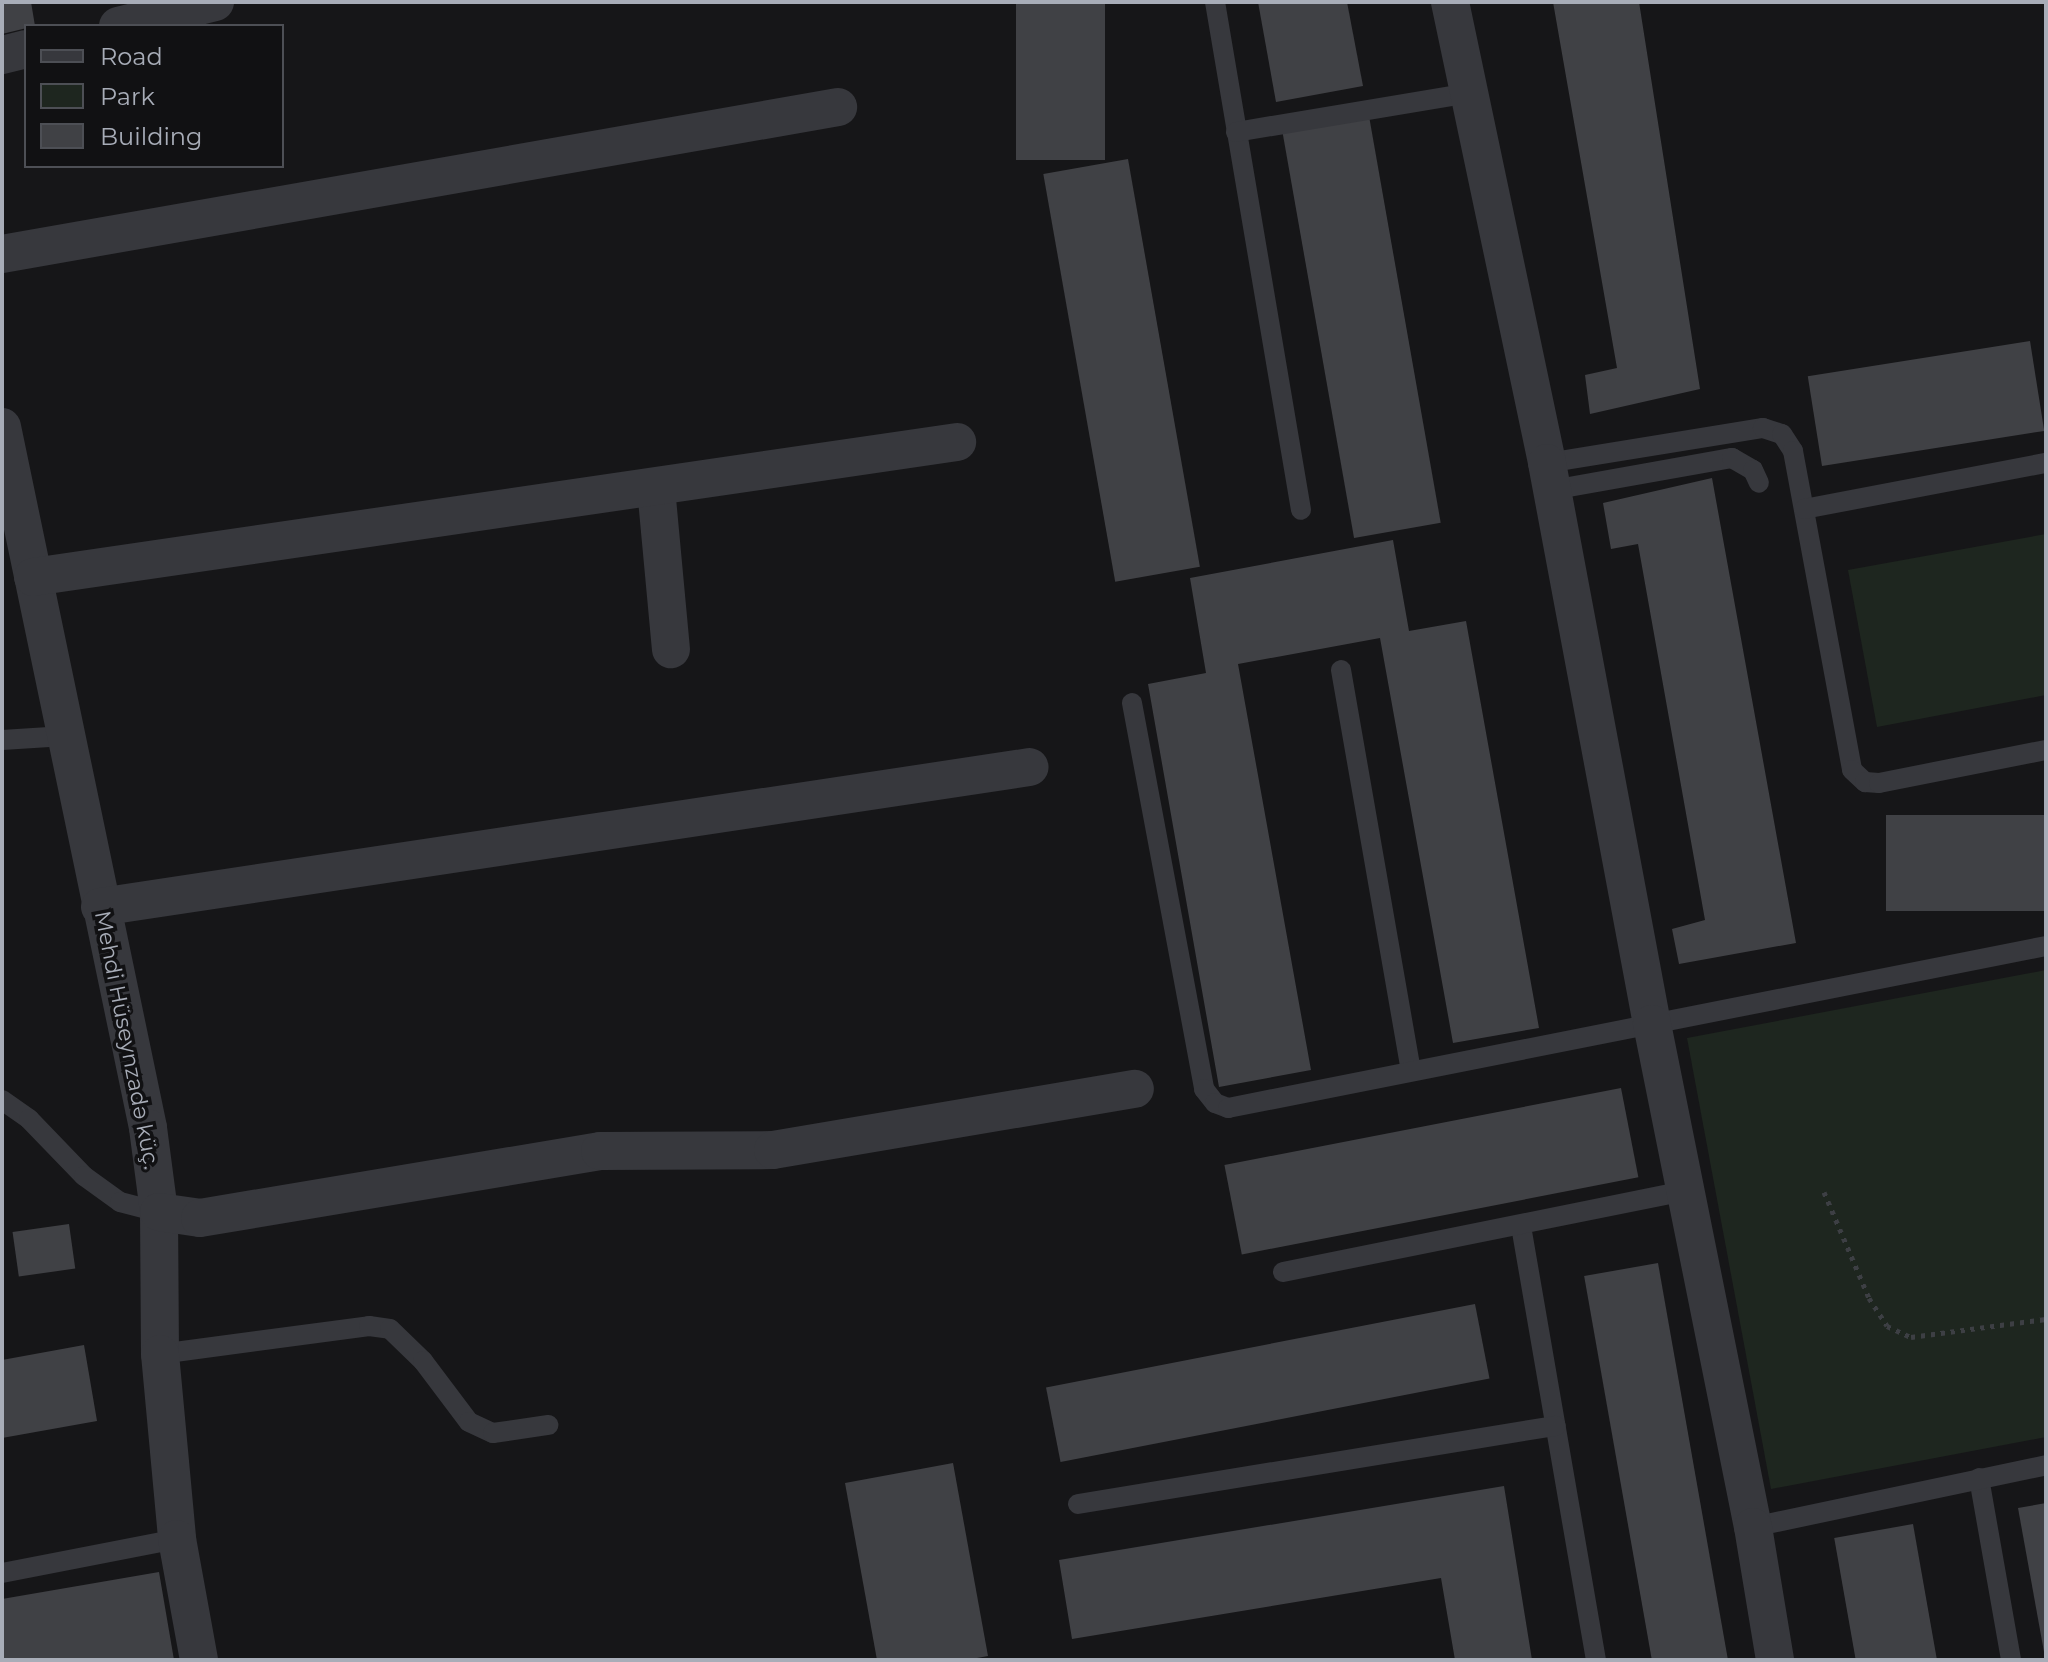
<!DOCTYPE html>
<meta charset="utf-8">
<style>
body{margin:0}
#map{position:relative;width:2048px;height:1662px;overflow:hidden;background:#161618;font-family:Montserrat,sans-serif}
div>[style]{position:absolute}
.green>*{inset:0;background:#1e261f}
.building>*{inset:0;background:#404145;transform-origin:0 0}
.path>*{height:5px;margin-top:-2.5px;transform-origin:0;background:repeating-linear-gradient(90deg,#3d3f44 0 4px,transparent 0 10px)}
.lane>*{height:20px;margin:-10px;padding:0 10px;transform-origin:10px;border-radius:10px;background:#37383d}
.street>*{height:38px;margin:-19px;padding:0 19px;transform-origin:19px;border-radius:19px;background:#37383d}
span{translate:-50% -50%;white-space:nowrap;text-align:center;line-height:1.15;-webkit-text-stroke:7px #111113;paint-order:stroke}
.street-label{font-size:22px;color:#a8adb8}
.frame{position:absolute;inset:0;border:4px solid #a8adb8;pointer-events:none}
.legend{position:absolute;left:24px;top:24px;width:260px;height:144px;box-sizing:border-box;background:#111113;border:2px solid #4d4f55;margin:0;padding:10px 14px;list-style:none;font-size:24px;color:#a8adb8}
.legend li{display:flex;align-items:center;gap:16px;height:40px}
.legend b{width:40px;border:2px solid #4d4f55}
</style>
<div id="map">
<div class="green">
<i style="clip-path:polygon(2046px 534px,2046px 695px,1877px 727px,1848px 570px)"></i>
<i style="clip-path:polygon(2046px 970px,2046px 1437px,1771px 1489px,1687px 1038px)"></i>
</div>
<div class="building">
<i style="clip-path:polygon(2px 2px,31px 2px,35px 26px,2px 34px)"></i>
<i style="left:1016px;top:2px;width:89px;height:158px"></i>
<i style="clip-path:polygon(1258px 2px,1347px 2px,1363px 86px,1276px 102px)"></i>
<i style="clip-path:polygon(1553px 2px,1639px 2px,1700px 389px,1590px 414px,1585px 375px,1617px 368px)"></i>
<i style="left:1369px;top:116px;width:413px;height:88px;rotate:80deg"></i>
<i style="left:1128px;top:159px;width:414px;height:86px;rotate:80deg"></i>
<i style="left:2030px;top:341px;width:91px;height:225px;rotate:81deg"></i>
<i style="clip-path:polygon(1712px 478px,1796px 943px,1679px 964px,1672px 929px,1705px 920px,1638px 544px,1611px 549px,1603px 503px)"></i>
<i style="clip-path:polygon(1393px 540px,1409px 631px,1466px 621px,1539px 1028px,1453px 1043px,1380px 638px,1238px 664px,1311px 1070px,1219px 1087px,1148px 684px,1206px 673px,1190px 578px)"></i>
<i style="left:2046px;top:815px;width:96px;height:160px;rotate:90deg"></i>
<i style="left:1621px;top:1088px;width:91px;height:404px;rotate:79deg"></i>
<i style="left:69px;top:1224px;width:45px;height:57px;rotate:82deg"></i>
<i style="left:1658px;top:1263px;width:403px;height:75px;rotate:80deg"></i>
<i style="left:1475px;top:1304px;width:76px;height:437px;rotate:79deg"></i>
<i style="clip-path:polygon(84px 1345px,97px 1421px,2px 1438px,2px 1360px)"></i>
<i style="clip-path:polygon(953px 1463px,988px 1656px,966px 1660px,877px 1660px,845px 1483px)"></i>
<i style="clip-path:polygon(1504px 1486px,1532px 1660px,1455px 1660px,1441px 1578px,1072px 1639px,1059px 1560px)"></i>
<i style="clip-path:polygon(2046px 1503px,2046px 1651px,2044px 1652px,2018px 1508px)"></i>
<i style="left:1913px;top:1524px;width:138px;height:80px;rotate:80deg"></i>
<i style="clip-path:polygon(159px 1572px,174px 1660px,2px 1660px,2px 1599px)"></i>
</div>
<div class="path">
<i style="left:1824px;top:1192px;width:115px;rotate:67deg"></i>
<i style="left:1869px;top:1298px;width:33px;rotate:57deg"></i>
<i style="left:1887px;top:1326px;width:26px;rotate:25deg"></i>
<i style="left:1911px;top:1337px;width:136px;rotate:-7.6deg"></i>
</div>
<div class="lane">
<i style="left:1215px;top:2px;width:515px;rotate:80.39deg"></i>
<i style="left:1236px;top:132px;width:236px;rotate:-9.5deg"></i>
<i style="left:1547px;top:463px;width:219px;rotate:-9.2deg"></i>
<i style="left:1763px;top:428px;width:20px;rotate:18deg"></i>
<i style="left:1782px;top:434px;width:20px;rotate:57deg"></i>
<i style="left:1793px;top:451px;width:324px;rotate:79.5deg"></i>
<i style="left:1852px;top:770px;width:18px;rotate:43deg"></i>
<i style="left:1865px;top:782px;width:14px;rotate:4deg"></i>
<i style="left:1879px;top:783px;width:170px;rotate:-11.2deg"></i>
<i style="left:1552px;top:490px;width:183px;rotate:-10.1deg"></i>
<i style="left:1732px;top:458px;width:24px;rotate:30deg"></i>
<i style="left:1753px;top:470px;width:14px;rotate:65deg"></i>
<i style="left:1804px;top:509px;width:246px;rotate:-10.8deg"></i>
<i style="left:1341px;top:670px;width:406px;rotate:80.1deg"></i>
<i style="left:1132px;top:703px;width:393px;rotate:79.4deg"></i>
<i style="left:1204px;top:1089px;width:18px;rotate:52deg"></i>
<i style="left:1215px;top:1103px;width:14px;rotate:21deg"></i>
<i style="left:1228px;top:1108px;width:834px;rotate:-11.2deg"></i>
<i style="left:2px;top:740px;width:63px;rotate:-3.6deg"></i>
<i style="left:2px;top:1100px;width:33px;rotate:35deg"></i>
<i style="left:29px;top:1119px;width:79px;rotate:46deg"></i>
<i style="left:84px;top:1176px;width:44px;rotate:35.8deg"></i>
<i style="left:120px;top:1202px;width:40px;rotate:14.4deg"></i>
<i style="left:1521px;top:1226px;width:440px;rotate:80.2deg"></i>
<i style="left:1283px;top:1272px;width:409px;rotate:-11.4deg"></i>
<i style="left:160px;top:1354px;width:211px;rotate:-7.6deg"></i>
<i style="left:369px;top:1326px;width:21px;rotate:8deg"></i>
<i style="left:390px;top:1329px;width:46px;rotate:44.1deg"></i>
<i style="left:423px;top:1361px;width:76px;rotate:53deg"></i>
<i style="left:469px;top:1422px;width:26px;rotate:25deg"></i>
<i style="left:493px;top:1433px;width:56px;rotate:-8.3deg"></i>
<i style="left:1979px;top:1478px;width:185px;rotate:80deg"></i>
<i style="left:1078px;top:1504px;width:484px;rotate:-9.3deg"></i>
<i style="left:1753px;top:1527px;width:299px;rotate:-11.9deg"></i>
<i style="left:2px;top:1573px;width:178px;rotate:-11deg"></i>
</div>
<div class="street">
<i style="left:1450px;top:2px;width:471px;rotate:78.1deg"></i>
<i style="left:1547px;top:463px;width:571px;rotate:79.4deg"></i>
<i style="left:1652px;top:1024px;width:513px;rotate:78.65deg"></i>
<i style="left:1753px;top:1527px;width:135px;rotate:80.6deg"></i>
<i style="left:118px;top:26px;width:100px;rotate:-13.9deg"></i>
<i style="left:2px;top:55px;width:25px;rotate:-14deg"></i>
<i style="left:2px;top:254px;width:849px;rotate:-9.97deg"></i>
<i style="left:2px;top:427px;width:716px;rotate:78.23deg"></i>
<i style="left:148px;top:1128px;width:85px;rotate:82.5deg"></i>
<i style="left:159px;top:1212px;width:142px;rotate:89.6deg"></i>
<i style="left:160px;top:1354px;width:186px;rotate:84.7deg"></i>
<i style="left:177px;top:1539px;width:123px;rotate:79.7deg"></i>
<i style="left:656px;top:488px;width:162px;rotate:84.7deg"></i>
<i style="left:33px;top:577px;width:934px;rotate:-8.31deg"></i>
<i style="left:100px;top:907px;width:940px;rotate:-8.56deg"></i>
<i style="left:159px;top:1212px;width:41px;rotate:8.3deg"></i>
<i style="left:200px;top:1218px;width:406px;rotate:-9.5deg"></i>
<i style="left:600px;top:1151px;width:173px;rotate:-0.3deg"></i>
<i style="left:773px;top:1150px;width:367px;rotate:-9.6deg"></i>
</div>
<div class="street-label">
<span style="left:127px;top:1040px;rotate:79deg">Mehdi Hüseynzadə küç.</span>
</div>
<div class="frame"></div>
<ul class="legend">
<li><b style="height:10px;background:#37383d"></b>Road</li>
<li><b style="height:22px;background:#1e261f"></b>Park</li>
<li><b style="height:22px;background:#404145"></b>Building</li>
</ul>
</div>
